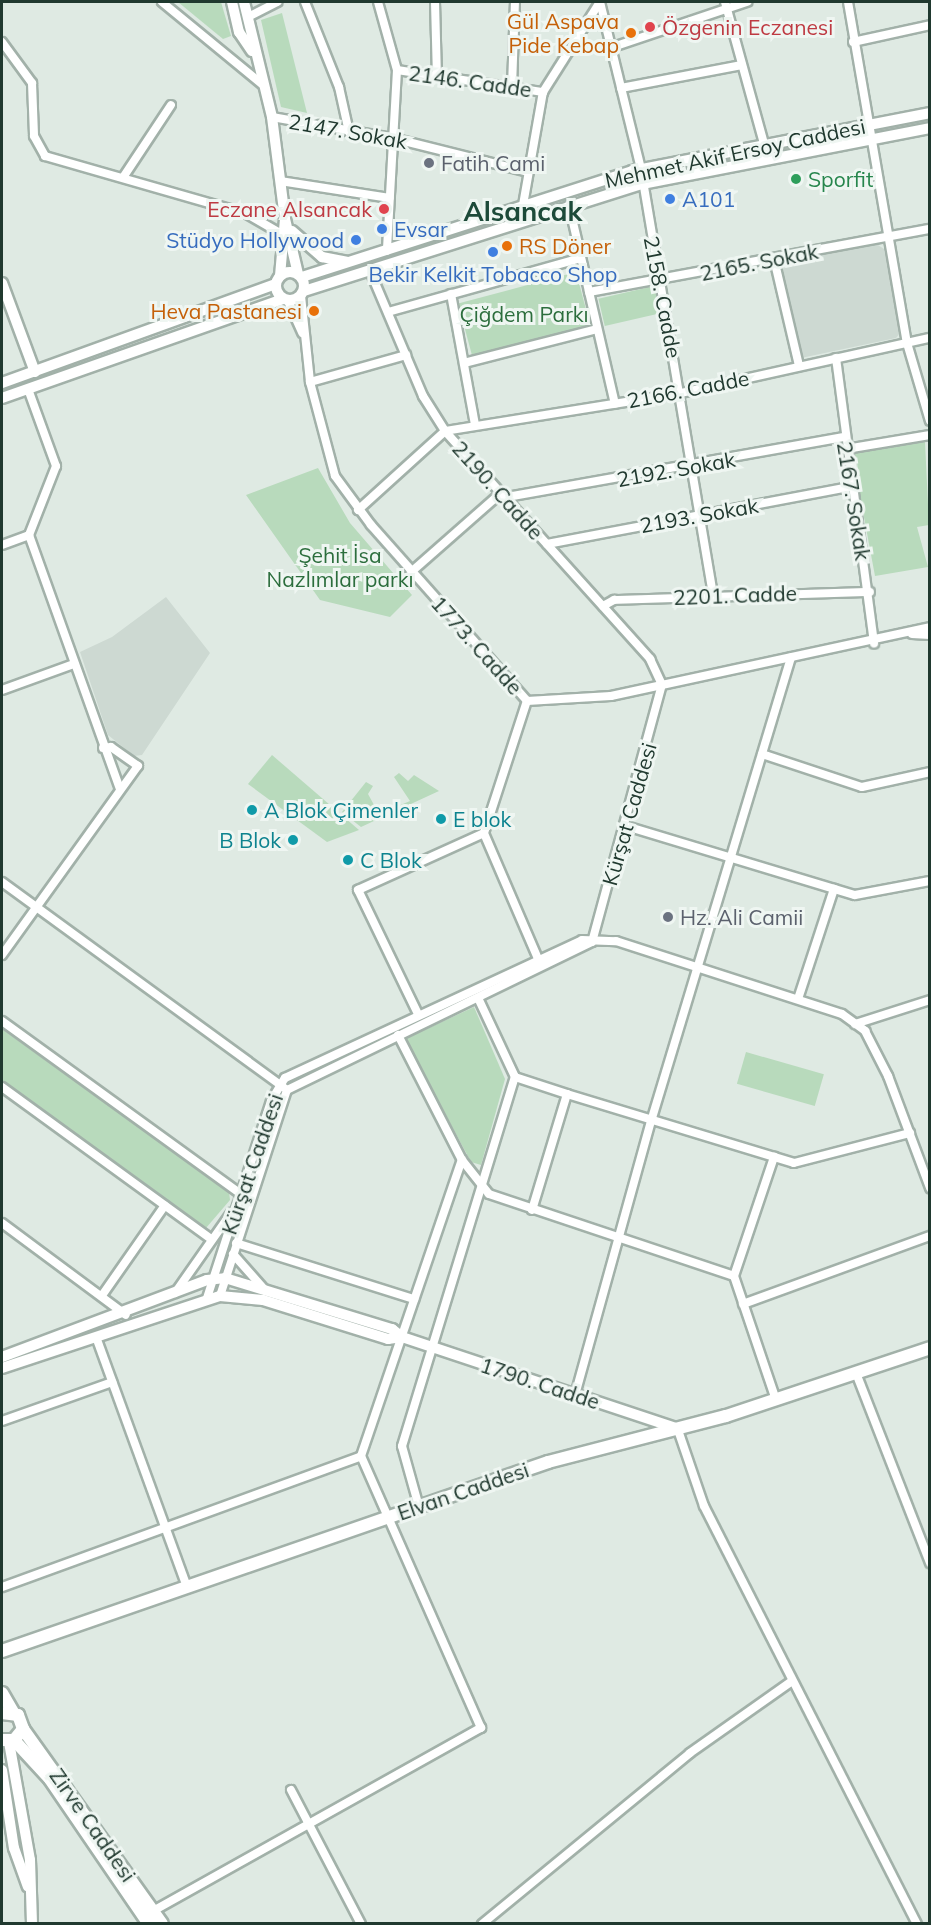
<!DOCTYPE html>
<meta charset="utf-8">
<style>
body{margin:0}
#map{position:relative;width:931px;height:1925px;overflow:hidden;background:#dfeae3;font-family:Mulish,sans-serif}
div>[style]{position:absolute}
.built>*{inset:0;background:#cdd9d2}
.green>*{inset:0;background:#b8dabc;transform-origin:0 0}
.roads{filter:drop-shadow(2px 0 #a2b1a9) drop-shadow(-2px 0 #a2b1a9) drop-shadow(0 2px #a2b1a9) drop-shadow(0 -2px #a2b1a9)}
.minor>*{height:8px;margin:-4px;padding:0 4px;transform-origin:4px;border-radius:4px;background:#fff}
.tertiary>*{height:10px;margin:-5px;padding:0 5px;transform-origin:5px;border-radius:5px;background:#fff}
.tertiary>.ring{margin:-5px;padding:0;box-sizing:content-box;background:none;border:10px solid #fff;border-radius:50%}
.secondary>*{height:12px;margin:-6px;padding:0 6px;transform-origin:6px;border-radius:6px;background:#fff}
.dots>*{width:16px;height:16px;translate:-50% -50%;box-sizing:border-box;border:3px solid #eff6f2;border-radius:50%}
span{translate:-50% -50%;white-space:nowrap;text-align:center;line-height:1.15;-webkit-text-stroke:6px #eff6f2;paint-order:stroke}
.food-label{font-size:21px;color:#c56008}
.right{translate:-100% -50%;text-align:right}
.left{translate:0 -50%;text-align:left}
.health-label{font-size:21px;color:#be3a42}
.street-label{font-size:21px;color:#20392f}
.worship-label{font-size:21px;color:#5b616d}
.leisure-label{font-size:21px;color:#27864d}
.shop-label{font-size:21px;color:#366cbe}
.park-label{font-size:21px;color:#2c6e3d}
.culture-label{font-size:21px;color:#0d838f}
.district-label{font-size:27px;color:#1d4a39;font-weight:700}
.frame{position:absolute;inset:0;border:3px solid #20392f;pointer-events:none}
</style>
<div id="map">
<div class="built">
<i style="clip-path:polygon(875px 243px,884px 249px,902px 331px,896px 338px,801px 358px,780px 264px)"></i>
<i style="clip-path:polygon(166px 597px,210px 653px,142px 755px,134px 756px,108px 735px,80px 652px,112px 637px)"></i>
</div>
<div class="green">
<i style="clip-path:polygon(178px 2px,221px 2px,231px 36px,223px 39px)"></i>
<i style="clip-path:polygon(282px 13px,307px 113px,281px 107px,261px 20px)"></i>
<i style="left:576px;top:272px;width:56px;height:122px;rotate:75deg"></i>
<i style="left:654px;top:286px;width:28px;height:57px;rotate:77deg"></i>
<i style="clip-path:polygon(925px 442px,929px 525px,917px 527px,928px 567px,875px 576px,852px 453px)"></i>
<i style="clip-path:polygon(318px 468px,350px 523px,412px 595px,390px 617px,320px 600px,246px 495px)"></i>
<i style="clip-path:polygon(272px 755px,359px 830px,327px 842px,248px 784px)"></i>
<i style="clip-path:polygon(399px 773px,408px 781px,414px 775px,439px 791px,361px 827px,342px 812px,366px 782px,373px 786px,368px 794px,379px 814px,410px 801px,394px 777px)"></i>
<i style="clip-path:polygon(474px 1007px,505px 1079px,481px 1165px,471px 1162px,405px 1039px)"></i>
<i style="clip-path:polygon(2px 1029px,229px 1192px,230px 1200px,206px 1228px,2px 1082px)"></i>
<i style="left:746px;top:1052px;width:81px;height:33px;rotate:16deg"></i>
</div>
<div class="roads">
<div class="minor">
<i style="left:162px;top:2px;width:129px;rotate:39.4deg"></i>
<i style="left:305px;top:2px;width:92px;rotate:68.2deg"></i>
<i style="left:339px;top:87px;width:46px;rotate:77.5deg"></i>
<i style="left:378px;top:2px;width:71px;rotate:74.4deg"></i>
<i style="left:397px;top:70px;width:181px;rotate:93.2deg"></i>
<i style="left:435px;top:2px;width:74px;rotate:88.5deg"></i>
<i style="left:600px;top:2px;width:172px;rotate:76.2deg"></i>
<i style="left:641px;top:169px;width:432px;rotate:80.4deg"></i>
<i style="left:725px;top:2px;width:147px;rotate:74.6deg"></i>
<i style="left:848px;top:2px;width:346px;rotate:80.2deg"></i>
<i style="left:907px;top:343px;width:81px;rotate:73.6deg"></i>
<i style="left:248px;top:17px;width:33px;rotate:-27deg"></i>
<i style="left:2px;top:42px;width:51px;rotate:53.8deg"></i>
<i style="left:32px;top:83px;width:53px;rotate:87.8deg"></i>
<i style="left:34px;top:136px;width:23px;rotate:61deg"></i>
<i style="left:45px;top:156px;width:210px;rotate:16deg"></i>
<i style="left:247px;top:214px;width:38px;rotate:30deg"></i>
<i style="left:853px;top:42px;width:79px;rotate:-12.4deg"></i>
<i style="left:610px;top:48px;width:145px;rotate:-18.6deg"></i>
<i style="left:397px;top:70px;width:148px;rotate:8.6deg"></i>
<i style="left:512px;top:87px;width:85px;rotate:-88deg"></i>
<i style="left:621px;top:88px;width:123px;rotate:-10.8deg"></i>
<i style="left:272px;top:117px;width:122px;rotate:9.9deg"></i>
<i style="left:392px;top:138px;width:140px;rotate:14deg"></i>
<i style="left:124px;top:176px;width:85px;rotate:-56.5deg"></i>
<i style="left:280px;top:181px;width:111px;rotate:8.8deg"></i>
<i style="left:523px;top:205px;width:115px;rotate:-80deg"></i>
<i style="left:543px;top:92px;width:107px;rotate:-57.7deg"></i>
<i style="left:569px;top:205px;width:204px;rotate:77deg"></i>
<i style="left:774px;top:259px;width:110px;rotate:76.8deg"></i>
<i style="left:370px;top:271px;width:136px;rotate:67deg"></i>
<i style="left:423px;top:396px;width:41px;rotate:57.8deg"></i>
<i style="left:445px;top:431px;width:307px;rotate:48deg"></i>
<i style="left:650px;top:659px;width:29px;rotate:65deg"></i>
<i style="left:589px;top:292px;width:347px;rotate:-10.5deg"></i>
<i style="left:451px;top:294px;width:133px;rotate:79.6deg"></i>
<i style="left:301px;top:296px;width:86px;rotate:84deg"></i>
<i style="left:310px;top:382px;width:97px;rotate:75.1deg"></i>
<i style="left:335px;top:476px;width:61px;rotate:53.7deg"></i>
<i style="left:371px;top:525px;width:235px;rotate:48.4deg"></i>
<i style="left:288px;top:301px;width:35px;rotate:66deg"></i>
<i style="left:388px;top:312px;width:200px;rotate:-15.6deg"></i>
<i style="left:836px;top:358px;width:288px;rotate:82.4deg"></i>
<i style="left:464px;top:363px;width:137px;rotate:-14.3deg"></i>
<i style="left:310px;top:382px;width:100px;rotate:-15.7deg"></i>
<i style="left:846px;top:449px;width:85px;rotate:-9.5deg"></i>
<i style="left:507px;top:497px;width:342px;rotate:-10.1deg"></i>
<i style="left:358px;top:510px;width:118px;rotate:-42.2deg"></i>
<i style="left:445px;top:431px;width:239px;rotate:-9.1deg"></i>
<i style="left:681px;top:393px;width:255px;rotate:-12.5deg"></i>
<i style="left:29px;top:535px;width:270px;rotate:70.3deg"></i>
<i style="left:547px;top:544px;width:308px;rotate:-10.7deg"></i>
<i style="left:2px;top:545px;width:29px;rotate:-20deg"></i>
<i style="left:29px;top:535px;width:74px;rotate:-68.6deg"></i>
<i style="left:56px;top:466px;width:82px;rotate:-110deg"></i>
<i style="left:411px;top:572px;width:121px;rotate:-41.3deg"></i>
<i style="left:603px;top:606px;width:13px;rotate:-29deg"></i>
<i style="left:614px;top:600px;width:256px;rotate:-1.8deg"></i>
<i style="left:912px;top:634px;width:18px;rotate:3deg"></i>
<i style="left:2px;top:690px;width:77px;rotate:-19.9deg"></i>
<i style="left:762px;top:754px;width:105px;rotate:18.3deg"></i>
<i style="left:862px;top:787px;width:70px;rotate:-12.4deg"></i>
<i style="left:626px;top:826px;width:239px;rotate:16.8deg"></i>
<i style="left:855px;top:895px;width:76px;rotate:-10.6deg"></i>
<i style="left:2px;top:882px;width:349px;rotate:36.1deg"></i>
<i style="left:2px;top:955px;width:233px;rotate:-54.3deg"></i>
<i style="left:138px;top:766px;width:33px;rotate:-145deg"></i>
<i style="left:111px;top:747px;width:8px;rotate:173deg"></i>
<i style="left:539px;top:961px;width:139px;rotate:-113.3deg"></i>
<i style="left:484px;top:833px;width:139px;rotate:-72deg"></i>
<i style="left:527px;top:701px;width:84px;rotate:-3.4deg"></i>
<i style="left:611px;top:696px;width:326px;rotate:-12.2deg"></i>
<i style="left:798px;top:999px;width:116px;rotate:-71.9deg"></i>
<i style="left:479px;top:1000px;width:85px;rotate:64.9deg"></i>
<i style="left:515px;top:1077px;width:55px;rotate:18.1deg"></i>
<i style="left:567px;top:1094px;width:237px;rotate:16.9deg"></i>
<i style="left:794px;top:1163px;width:120px;rotate:-14.5deg"></i>
<i style="left:418px;top:1014px;width:138px;rotate:-115.8deg"></i>
<i style="left:358px;top:890px;width:138px;rotate:-24.3deg"></i>
<i style="left:2px;top:1021px;width:294px;rotate:35.9deg"></i>
<i style="left:855px;top:1024px;width:79px;rotate:-17.7deg"></i>
<i style="left:398px;top:1035px;width:140px;rotate:62.9deg"></i>
<i style="left:462px;top:1160px;width:43px;rotate:51.5deg"></i>
<i style="left:489px;top:1194px;width:258px;rotate:18.5deg"></i>
<i style="left:734px;top:1276px;width:131px;rotate:71.3deg"></i>
<i style="left:2px;top:1087px;width:258px;rotate:36deg"></i>
<i style="left:532px;top:1210px;width:121px;rotate:-73.2deg"></i>
<i style="left:2px;top:1223px;width:154px;rotate:36.6deg"></i>
<i style="left:236px;top:1243px;width:187px;rotate:17.5deg"></i>
<i style="left:233px;top:1254px;width:47px;rotate:48.5deg"></i>
<i style="left:734px;top:1276px;width:126px;rotate:-71.4deg"></i>
<i style="left:175px;top:1293px;width:98px;rotate:-55deg"></i>
<i style="left:103px;top:1294px;width:108px;rotate:-55.1deg"></i>
<i style="left:220px;top:1296px;width:217px;rotate:-72deg"></i>
<i style="left:287px;top:1090px;width:339px;rotate:-25.9deg"></i>
<i style="left:592px;top:942px;width:266px;rotate:-74.8deg"></i>
<i style="left:207px;top:1298px;width:207px;rotate:-72deg"></i>
<i style="left:271px;top:1101px;width:27px;rotate:-59deg"></i>
<i style="left:285px;top:1078px;width:327px;rotate:-24.9deg"></i>
<i style="left:582px;top:940px;width:34px;rotate:2deg"></i>
<i style="left:616px;top:941px;width:237px;rotate:17.9deg"></i>
<i style="left:842px;top:1014px;width:29px;rotate:36deg"></i>
<i style="left:865px;top:1031px;width:51px;rotate:62.9deg"></i>
<i style="left:888px;top:1076px;width:120px;rotate:69.4deg"></i>
<i style="left:743px;top:1304px;width:199px;rotate:-20deg"></i>
<i style="left:96px;top:1337px;width:266px;rotate:70deg"></i>
<i style="left:856px;top:1373px;width:204px;rotate:68.7deg"></i>
<i style="left:575px;top:1395px;width:288px;rotate:-74.5deg"></i>
<i style="left:652px;top:1118px;width:481px;rotate:-73.2deg"></i>
<i style="left:2px;top:1421px;width:117px;rotate:-19.5deg"></i>
<i style="left:678px;top:1430px;width:80px;rotate:71.1deg"></i>
<i style="left:704px;top:1506px;width:469px;rotate:63deg"></i>
<i style="left:419px;top:1507px;width:63px;rotate:-105.6deg"></i>
<i style="left:402px;top:1446px;width:386px;rotate:-73deg"></i>
<i style="left:2px;top:1587px;width:382px;rotate:-20deg"></i>
<i style="left:361px;top:1456px;width:313px;rotate:-71.2deg"></i>
<i style="left:291px;top:1790px;width:151px;rotate:62.4deg"></i>
<i style="left:153px;top:1911px;width:376px;rotate:-29.2deg"></i>
<i style="left:481px;top:1728px;width:297px;rotate:-113.8deg"></i>
<i style="left:482px;top:1924px;width:269px;rotate:-39.4deg"></i>
<i style="left:690px;top:1753px;width:125px;rotate:-35.2deg"></i>
</div>
<div class="tertiary">
<i style="left:232px;top:2px;width:31px;rotate:77deg"></i>
<i style="left:239px;top:32px;width:23px;rotate:56deg"></i>
<i style="left:244px;top:2px;width:118px;rotate:76.3deg"></i>
<i style="left:272px;top:117px;width:103px;rotate:82.7deg"></i>
<i style="left:285px;top:219px;width:57px;rotate:76.7deg"></i>
<i style="left:292px;top:231px;width:40px;rotate:41deg"></i>
<i style="left:322px;top:257px;width:25px;rotate:11deg"></i>
<i class="ring" style="left:276px;top:272px;width:18px;height:18px"></i>
<i style="left:280px;top:276px;width:57px;rotate:-85deg"></i>
<i style="left:302px;top:277px;width:347px;rotate:-17.8deg"></i>
<i style="left:632px;top:171px;width:304px;rotate:-11deg"></i>
<i style="left:2px;top:283px;width:95px;rotate:69.7deg"></i>
<i style="left:304px;top:291px;width:355px;rotate:-17.6deg"></i>
<i style="left:642px;top:184px;width:293px;rotate:-11deg"></i>
<i style="left:2px;top:383px;width:291px;rotate:-19.9deg"></i>
<i style="left:2px;top:398px;width:298px;rotate:-19.4deg"></i>
<i style="left:2px;top:1357px;width:219px;rotate:-20.6deg"></i>
<i style="left:207px;top:1280px;width:18px;rotate:-6deg"></i>
<i style="left:225px;top:1278px;width:175px;rotate:17deg"></i>
<i style="left:392px;top:1329px;width:13px;rotate:39deg"></i>
<i style="left:402px;top:1337px;width:291px;rotate:18.4deg"></i>
<i style="left:2px;top:1368px;width:230px;rotate:-18.3deg"></i>
<i style="left:220px;top:1296px;width:43px;rotate:5.3deg"></i>
<i style="left:263px;top:1300px;width:131px;rotate:17.3deg"></i>
<i style="left:388px;top:1339px;width:14px;rotate:-8deg"></i>
<i style="left:9px;top:1742px;width:120px;rotate:79.9deg"></i>
<i style="left:30px;top:1860px;width:64px;rotate:88.2deg"></i>
<i style="left:2px;top:1770px;width:79px;rotate:81.3deg"></i>
<i style="left:14px;top:1848px;width:41px;rotate:70.3deg"></i>
</div>
<div class="secondary">
<i style="left:2px;top:1651px;width:578px;rotate:-19.09deg"></i>
<i style="left:548px;top:1462px;width:184px;rotate:-14.5deg"></i>
<i style="left:726px;top:1416px;width:215px;rotate:-18.4deg"></i>
<i style="left:2px;top:1693px;width:22px;rotate:60deg"></i>
<i style="left:2px;top:1713px;width:16px;rotate:7deg"></i>
<i style="left:18px;top:1715px;width:15px;rotate:70deg"></i>
<i style="left:23px;top:1729px;width:14px;rotate:129deg"></i>
<i style="left:14px;top:1740px;width:12px;rotate:180deg"></i>
<i style="left:23px;top:1729px;width:239px;rotate:54.5deg"></i>
<i style="left:14px;top:1740px;width:53px;rotate:47.3deg"></i>
<i style="left:50px;top:1779px;width:176px;rotate:55.7deg"></i>
</div>
</div>
<div class="dots">
<i style="left:650px;top:27px;background:#e0444e"></i>
<i style="left:631px;top:33px;background:#e8710a"></i>
<i style="left:429px;top:163px;background:#6b7280"></i>
<i style="left:796px;top:179px;background:#2e9e5b"></i>
<i style="left:670px;top:199px;background:#3f7fe0"></i>
<i style="left:384px;top:209px;background:#e0444e"></i>
<i style="left:382px;top:229px;background:#3f7fe0"></i>
<i style="left:356px;top:240px;background:#3f7fe0"></i>
<i style="left:507px;top:246px;background:#e8710a"></i>
<i style="left:493px;top:252px;background:#3f7fe0"></i>
<i style="left:314px;top:311px;background:#e8710a"></i>
<i style="left:252px;top:810px;background:#0f9aa8"></i>
<i style="left:441px;top:819px;background:#0f9aa8"></i>
<i style="left:293px;top:840px;background:#0f9aa8"></i>
<i style="left:348px;top:860px;background:#0f9aa8"></i>
<i style="left:668px;top:917px;background:#6b7280"></i>
</div>
<div class="food-label">
<span class="right" style="left:619px;top:33px">Gül Aspava<br>Pide Kebap</span>
<span class="left" style="left:519px;top:246px">RS Döner</span>
<span class="right" style="left:302px;top:311px">Heva Pastanesi</span>
</div>
<div class="health-label">
<span class="left" style="left:662px;top:27px">Özgenin Eczanesi</span>
<span class="right" style="left:372px;top:209px">Eczane Alsancak</span>
</div>
<div class="street-label">
<span style="left:470px;top:81px;rotate:8deg">2146. Cadde</span>
<span style="left:348px;top:131px;rotate:10deg">2147. Sokak</span>
<span style="left:735px;top:153px;rotate:-12deg">Mehmet Akif Ersoy Caddesi</span>
<span style="left:759px;top:262px;rotate:-11deg">2165. Sokak</span>
<span style="left:663px;top:297px;rotate:79deg">2158. Cadde</span>
<span style="left:688px;top:389px;rotate:-11deg">2166. Cadde</span>
<span style="left:676px;top:469px;rotate:-10deg">2192. Sokak</span>
<span style="left:498px;top:490px;rotate:48deg">2190. Cadde</span>
<span style="left:854px;top:501px;rotate:81deg">2167. Sokak</span>
<span style="left:699px;top:515px;rotate:-10deg">2193. Sokak</span>
<span style="left:735px;top:595px;rotate:-2deg">2201. Cadde</span>
<span style="left:477px;top:645px;rotate:48deg">1773. Cadde</span>
<span style="left:629px;top:814px;rotate:-74deg">Kürşat Caddesi</span>
<span style="left:252px;top:1164px;rotate:-71deg">Kürşat Caddesi</span>
<span style="left:540px;top:1383px;rotate:18deg">1790. Cadde</span>
<span style="left:463px;top:1491px;rotate:-19deg">Elvan Caddesi</span>
<span style="left:93px;top:1825px;rotate:55deg">Zirve Caddesi</span>
</div>
<div class="worship-label">
<span class="left" style="left:441px;top:163px">Fatih Cami</span>
<span class="left" style="left:680px;top:917px">Hz. Ali Camii</span>
</div>
<div class="leisure-label">
<span class="left" style="left:808px;top:179px">Sporfit</span>
</div>
<div class="shop-label">
<span class="left" style="left:682px;top:199px">A101</span>
<span class="left" style="left:394px;top:229px">Evsar</span>
<span class="right" style="left:344px;top:240px">Stüdyo Hollywood</span>
<span style="left:493px;top:274px">Bekir Kelkit Tobacco Shop</span>
</div>
<div class="park-label">
<span style="left:524px;top:314px">Çiğdem Parkı</span>
<span style="left:340px;top:567px">Şehit İsa<br>Nazlımlar parkı</span>
</div>
<div class="culture-label">
<span class="left" style="left:264px;top:810px">A Blok Çimenler</span>
<span class="left" style="left:453px;top:819px">E blok</span>
<span class="right" style="left:281px;top:840px">B Blok</span>
<span class="left" style="left:360px;top:860px">C Blok</span>
</div>
<div class="district-label">
<span style="left:523px;top:212px">Alsancak</span>
</div>
<div class="frame"></div>
</div>
